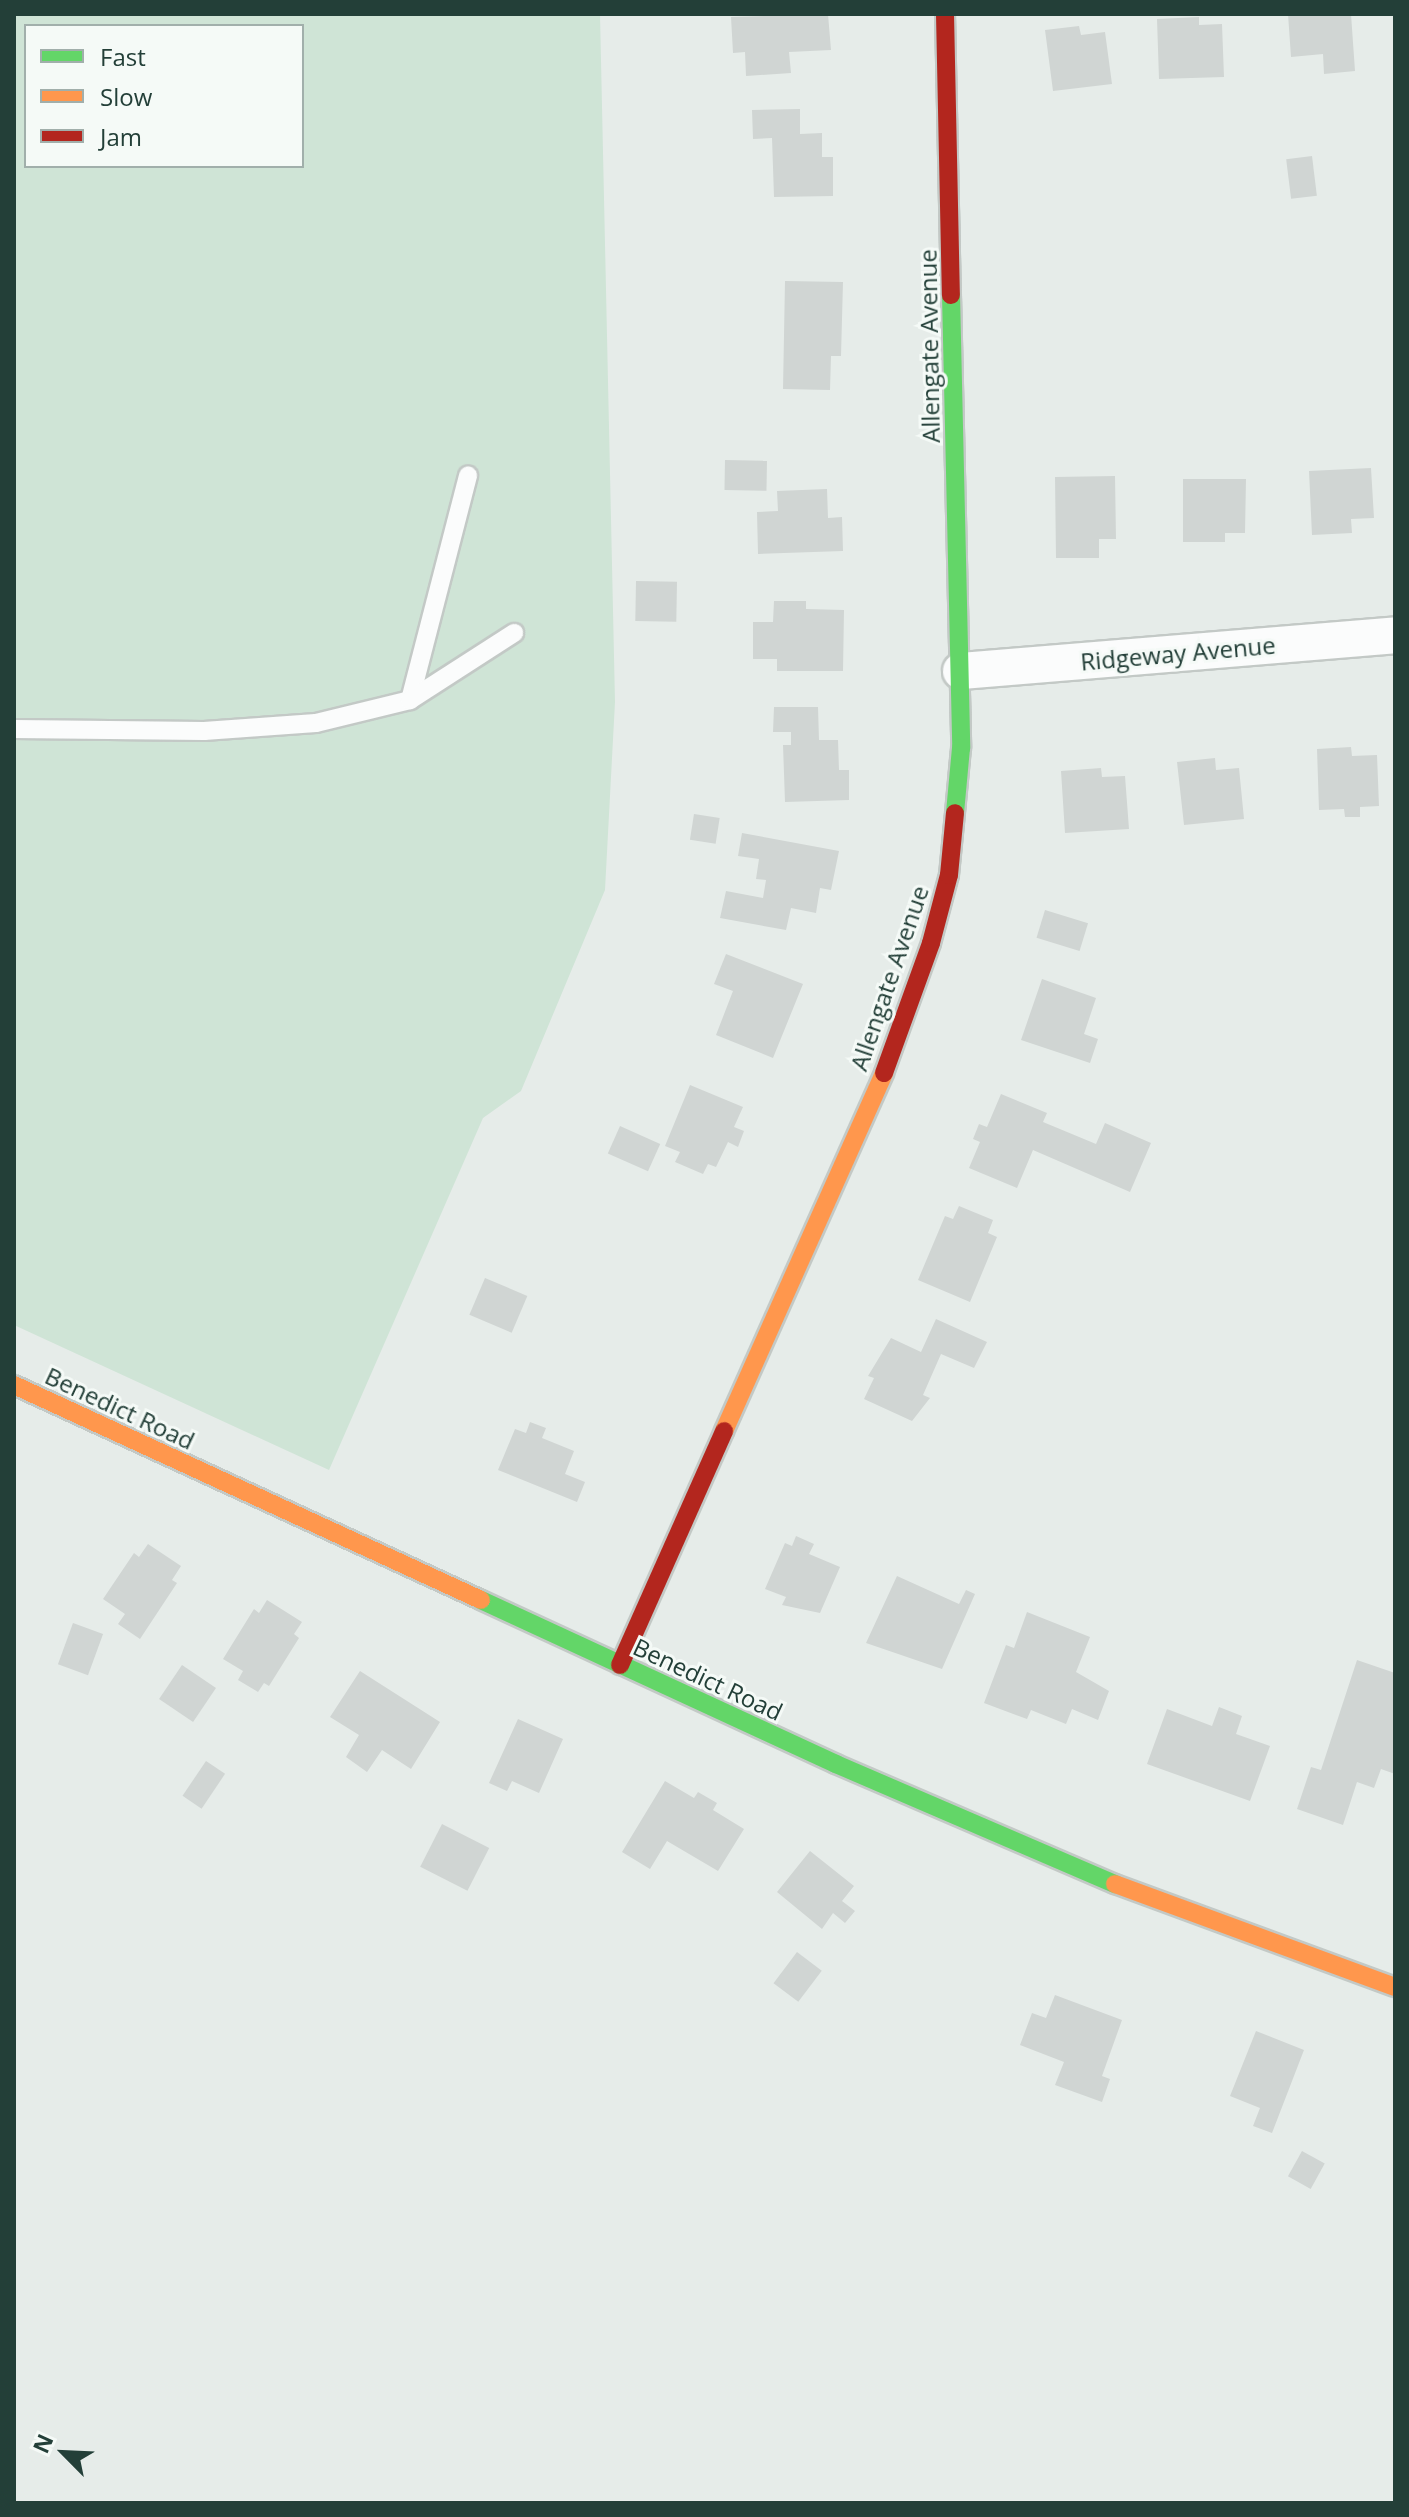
<!DOCTYPE html>
<style>
body{margin:0}
#map{position:relative;width:1409px;height:2517px;overflow:hidden;background:#e6ece9;font-family:"Open Sans",sans-serif}
div>[style]{position:absolute}
.green>*{inset:0;background:#cfe4d6}
.building>*{inset:0;background:#d0d5d3;transform-origin:0 0}
.roads{filter:drop-shadow(2px 0 #c3c9c6) drop-shadow(-2px 0 #c3c9c6) drop-shadow(0 2px #c3c9c6) drop-shadow(0 -2px #c3c9c6)}
.lane>*{height:18px;margin:-9px;padding:0 9px;transform-origin:9px;border-radius:9px;background:#fbfcfc}
.street>*{height:36px;margin:-18px;padding:0 18px;transform-origin:18px;border-radius:18px;background:#fbfcfc}
.fast>*{height:18px;margin:-9px;padding:0 9px;transform-origin:9px;border-radius:9px;background:#63d668}
.slow>*{height:18px;margin:-9px;padding:0 9px;transform-origin:9px;border-radius:9px;background:#ff974d}
.jam>*{height:18px;margin:-9px;padding:0 9px;transform-origin:9px;border-radius:9px;background:#b3261e}
span{translate:-50% -50%;white-space:nowrap;text-align:center;line-height:1.15;-webkit-text-stroke:6px #f5faf7;paint-order:stroke}
.street-label{font-size:24px;color:#233f38}
.frame{position:absolute;inset:0;border:16px solid #233f38;pointer-events:none}
.legend{position:absolute;left:24px;top:24px;width:280px;height:144px;box-sizing:border-box;background:#f5faf7;border:2px solid #a1afab;margin:0;padding:10px 14px;list-style:none;font-size:24px;color:#233f38}
.legend li{display:flex;align-items:center;gap:16px;height:40px}
.legend b{width:40px;border:2px solid #a1afab}
.north{position:absolute;left:24px;top:2413px;width:80px;height:80px;-webkit-text-stroke:6px #f5faf7;paint-order:stroke;rotate:294deg;font-size:22px;font-weight:700;line-height:32px;text-align:center;color:#233f38}
.north::after{content:'';display:block;margin:auto;width:28px;height:36px;background:#233f38;clip-path:polygon(50% 0,100% 100%,50% 72%,0 100%)}
</style>
<div id="map">
<div class="green">
<i style="clip-path:polygon(evenodd,14px 14px,600px 14px,615px 702px,605px 890px,521px 1091px,483px 1118px,329px 1470px,14px 1325px,14px 14px,26px 26px,302px 26px,302px 166px,26px 166px,26px 26px)"></i>
</div>
<div class="building">
<i style="clip-path:polygon(828px 14px,831px 50px,789px 52px,791px 73px,746px 76px,745px 52px,733px 53px,731px 17px)"></i>
<i style="clip-path:polygon(1288px 14px,1351px 14px,1355px 71px,1324px 74px,1323px 54px,1291px 57px)"></i>
<i style="clip-path:polygon(1199px 17px,1199px 25px,1222px 24px,1224px 77px,1159px 79px,1157px 19px)"></i>
<i style="clip-path:polygon(1079px 26px,1081px 35px,1105px 32px,1112px 84px,1053px 91px,1045px 30px)"></i>
<i style="clip-path:polygon(800px 109px,800px 134px,822px 133px,822px 157px,833px 157px,833px 196px,774px 197px,772px 138px,753px 139px,752px 110px)"></i>
<i style="left:1312px;top:156px;width:40px;height:26px;rotate:83deg"></i>
<i style="clip-path:polygon(785px 281px,843px 282px,841px 356px,831px 356px,830px 390px,783px 389px)"></i>
<i style="left:725px;top:460px;width:42px;height:30px;rotate:1deg"></i>
<i style="clip-path:polygon(1371px 468px,1374px 518px,1351px 519px,1352px 533px,1312px 535px,1309px 471px)"></i>
<i style="clip-path:polygon(1115px 476px,1116px 539px,1099px 539px,1099px 558px,1056px 558px,1055px 477px)"></i>
<i style="clip-path:polygon(1183px 479px,1246px 479px,1245px 533px,1225px 533px,1225px 542px,1183px 542px)"></i>
<i style="clip-path:polygon(827px 489px,828px 518px,842px 517px,843px 551px,758px 554px,757px 512px,778px 511px,777px 491px)"></i>
<i style="left:636px;top:581px;width:41px;height:40px;rotate:1deg"></i>
<i style="clip-path:polygon(774px 601px,806px 601px,806px 609px,844px 610px,843px 671px,777px 671px,777px 659px,753px 659px,753px 622px,773px 622px)"></i>
<i style="clip-path:polygon(774px 707px,818px 707px,819px 740px,838px 740px,839px 770px,849px 770px,849px 800px,785px 802px,783px 745px,791px 745px,791px 732px,773px 732px)"></i>
<i style="clip-path:polygon(1351px 747px,1352px 756px,1377px 755px,1379px 806px,1360px 807px,1360px 817px,1345px 817px,1344px 809px,1319px 810px,1317px 749px)"></i>
<i style="clip-path:polygon(1215px 758px,1216px 770px,1239px 768px,1244px 819px,1184px 825px,1177px 762px)"></i>
<i style="clip-path:polygon(1101px 768px,1102px 777px,1125px 776px,1129px 829px,1065px 833px,1061px 771px)"></i>
<i style="left:694px;top:814px;width:26px;height:26px;rotate:9deg"></i>
<i style="clip-path:polygon(742px 833px,839px 851px,831px 890px,820px 888px,816px 913px,791px 908px,786px 930px,720px 918px,726px 891px,763px 898px,766px 880px,756px 879px,759px 859px,738px 856px)"></i>
<i style="left:1045px;top:910px;width:45px;height:29px;rotate:17deg"></i>
<i style="clip-path:polygon(726px 954px,803px 984px,773px 1058px,716px 1035px,733px 991px,714px 984px)"></i>
<i style="clip-path:polygon(1042px 979px,1096px 998px,1084px 1034px,1098px 1039px,1090px 1063px,1021px 1040px)"></i>
<i style="clip-path:polygon(690px 1085px,743px 1107px,734px 1127px,744px 1131px,738px 1147px,728px 1142px,716px 1167px,708px 1164px,703px 1174px,675px 1162px,680px 1152px,665px 1146px)"></i>
<i style="clip-path:polygon(1001px 1094px,1047px 1113px,1043px 1122px,1096px 1144px,1105px 1123px,1151px 1143px,1130px 1192px,1033px 1150px,1017px 1188px,969px 1168px,980px 1142px,973px 1139px,979px 1124px,987px 1127px)"></i>
<i style="left:620px;top:1126px;width:44px;height:30px;rotate:24deg"></i>
<i style="clip-path:polygon(959px 1206px,993px 1220px,988px 1233px,997px 1237px,970px 1302px,918px 1280px,945px 1216px,953px 1219px)"></i>
<i style="left:485px;top:1278px;width:46px;height:40px;rotate:23deg"></i>
<i style="clip-path:polygon(936px 1319px,987px 1342px,974px 1368px,941px 1354px,923px 1395px,930px 1398px,912px 1421px,864px 1399px,874px 1378px,868px 1376px,891px 1338px,921px 1352px)"></i>
<i style="clip-path:polygon(530px 1422px,546px 1428px,542px 1438px,574px 1451px,565px 1474px,585px 1482px,577px 1502px,498px 1470px,515px 1429px,526px 1433px)"></i>
<i style="clip-path:polygon(796px 1536px,814px 1544px,809px 1554px,840px 1567px,820px 1613px,782px 1605px,786px 1597px,765px 1589px,785px 1543px,792px 1546px)"></i>
<i style="clip-path:polygon(148px 1544px,181px 1566px,172px 1580px,177px 1583px,140px 1639px,118px 1624px,125px 1614px,103px 1599px,134px 1553px,139px 1557px)"></i>
<i style="clip-path:polygon(897px 1576px,959px 1604px,966px 1590px,975px 1594px,942px 1669px,866px 1643px)"></i>
<i style="clip-path:polygon(267px 1600px,302px 1622px,294px 1634px,299px 1638px,269px 1686px,264px 1683px,258px 1692px,238px 1680px,243px 1671px,223px 1659px,254px 1609px,259px 1613px)"></i>
<i style="clip-path:polygon(1027px 1612px,1090px 1637px,1076px 1672px,1109px 1691px,1098px 1720px,1072px 1709px,1066px 1724px,1031px 1710px,1027px 1719px,984px 1703px,1006px 1645px,1014px 1648px)"></i>
<i style="left:73px;top:1623px;width:32px;height:44px;rotate:20deg"></i>
<i style="clip-path:polygon(1357px 1660px,1395px 1673px,1395px 1774px,1381px 1769px,1374px 1788px,1357px 1782px,1343px 1825px,1297px 1809px,1311px 1767px,1321px 1770px)"></i>
<i style="left:182px;top:1665px;width:41px;height:41px;rotate:34deg"></i>
<i style="clip-path:polygon(360px 1671px,440px 1722px,411px 1769px,382px 1750px,367px 1772px,346px 1757px,359px 1735px,330px 1717px)"></i>
<i style="clip-path:polygon(1219px 1707px,1242px 1716px,1236px 1734px,1270px 1746px,1250px 1801px,1147px 1764px,1167px 1709px,1212px 1726px)"></i>
<i style="clip-path:polygon(518px 1719px,563px 1739px,539px 1793px,512px 1781px,507px 1791px,489px 1783px)"></i>
<i style="left:206px;top:1761px;width:23px;height:42px;rotate:34deg"></i>
<i style="clip-path:polygon(665px 1781px,694px 1798px,698px 1792px,717px 1803px,713px 1810px,744px 1829px,718px 1871px,667px 1841px,650px 1869px,622px 1852px)"></i>
<i style="left:442px;top:1824px;width:53px;height:48px;rotate:27deg"></i>
<i style="clip-path:polygon(810px 1851px,854px 1886px,842px 1901px,855px 1911px,845px 1923px,833px 1913px,822px 1929px,777px 1892px)"></i>
<i style="left:797px;top:1952px;width:31px;height:39px;rotate:37deg"></i>
<i style="clip-path:polygon(1055px 1995px,1122px 2020px,1102px 2076px,1110px 2079px,1102px 2102px,1055px 2085px,1064px 2062px,1020px 2045px,1032px 2013px,1046px 2018px)"></i>
<i style="clip-path:polygon(1256px 2031px,1304px 2050px,1272px 2133px,1253px 2126px,1260px 2108px,1230px 2096px)"></i>
<i style="left:1302px;top:2151px;width:26px;height:29px;rotate:29deg"></i>
</div>
<div class="roads">
<div class="lane">
<i style="left:410px;top:700px;width:232px;rotate:-75.5deg"></i>
<i style="left:14px;top:729px;width:190px;rotate:0.6deg"></i>
<i style="left:204px;top:731px;width:112px;rotate:-4.1deg"></i>
<i style="left:316px;top:723px;width:97px;rotate:-13.7deg"></i>
<i style="left:410px;top:700px;width:124px;rotate:-32.8deg"></i>
</div>
<div class="street">
<i style="left:961px;top:671px;width:435px;rotate:-4.7deg"></i>
</div>
<div class="fast">
<i style="left:951px;top:295px;width:453px;rotate:88.7deg"></i>
<i style="left:961px;top:748px;width:65px;rotate:95.3deg"></i>
<i style="left:481px;top:1600px;width:391px;rotate:24.8deg"></i>
<i style="left:836px;top:1764px;width:304px;rotate:23.3deg"></i>
</div>
<div class="slow">
<i style="left:14px;top:1385px;width:514px;rotate:24.72deg"></i>
<i style="left:724px;top:1431px;width:392px;rotate:-65.9deg"></i>
<i style="left:1115px;top:1884px;width:298px;rotate:20.2deg"></i>
</div>
<div class="jam">
<i style="left:945px;top:14px;width:281px;rotate:88.8deg"></i>
<i style="left:884px;top:1073px;width:138px;rotate:-70.1deg"></i>
<i style="left:931px;top:943px;width:70px;rotate:-75.2deg"></i>
<i style="left:949px;top:875px;width:62px;rotate:-84.5deg"></i>
<i style="left:620px;top:1665px;width:256px;rotate:-66deg"></i>
</div>
</div>
<div class="street-label">
<span style="left:929px;top:346px;rotate:-91deg">Allengate Avenue</span>
<span style="left:1178px;top:653px;rotate:-5deg">Ridgeway Avenue</span>
<span style="left:889px;top:978px;rotate:-71deg">Allengate Avenue</span>
<span style="left:120px;top:1408px;rotate:25deg">Benedict Road</span>
<span style="left:708px;top:1679px;rotate:25deg">Benedict Road</span>
</div>
<div class="frame"></div>
<ul class="legend">
<li><b style="height:10px;background:#63d668"></b>Fast</li>
<li><b style="height:10px;background:#ff974d"></b>Slow</li>
<li><b style="height:10px;background:#b3261e"></b>Jam</li>
</ul>
<div class="north">N</div>
</div>
